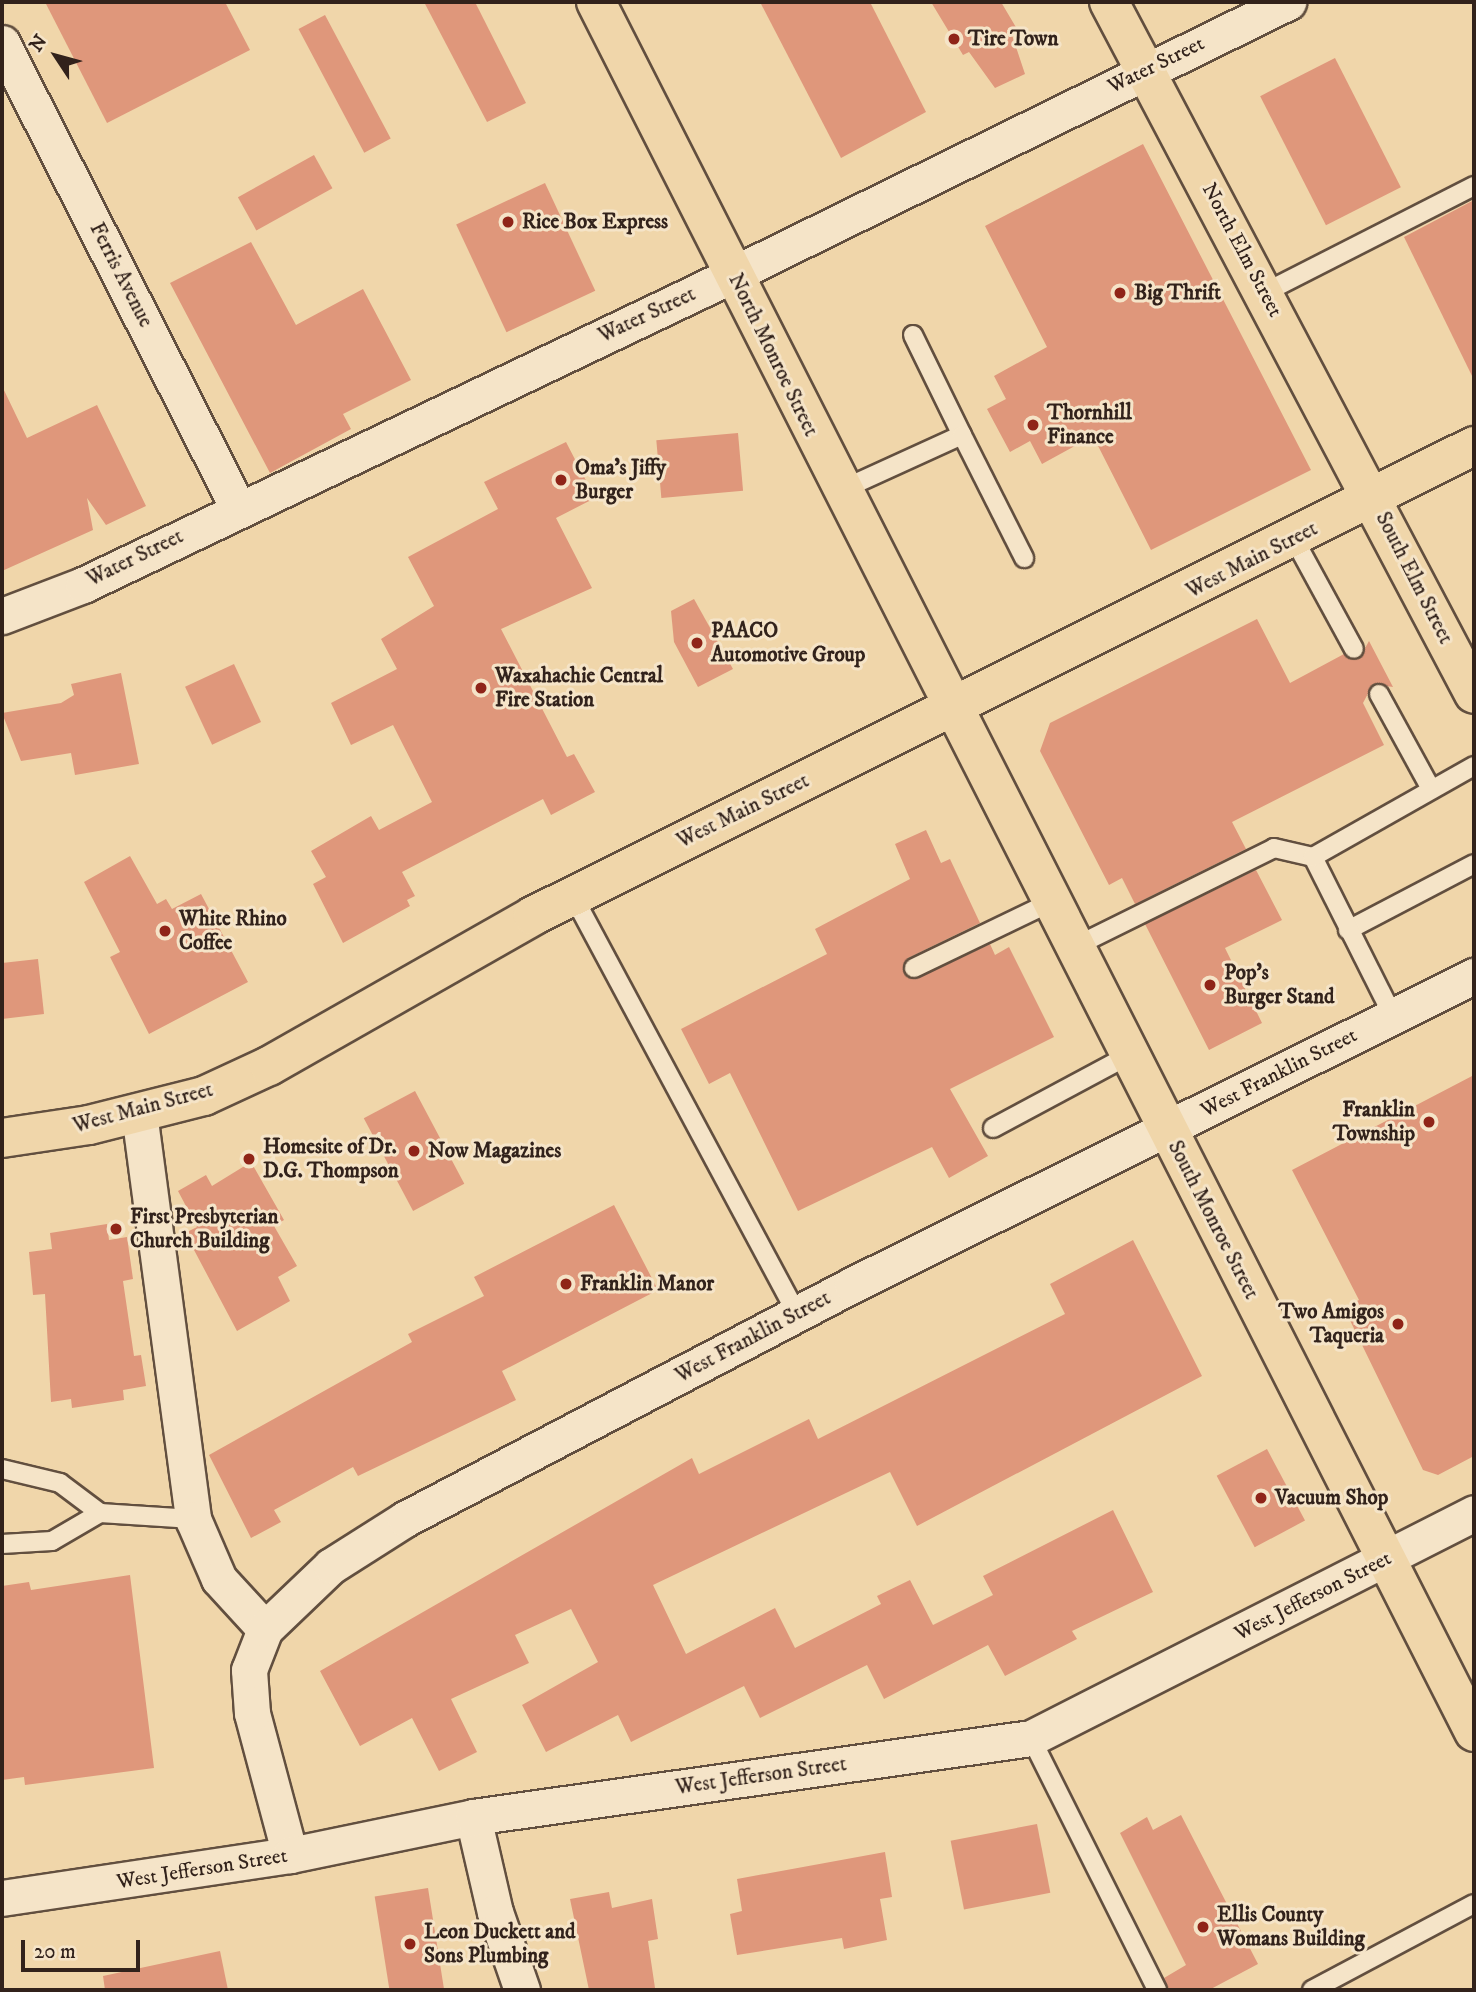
<!DOCTYPE html>
<style>
body{margin:0}
#map{position:relative;width:1476px;height:1992px;overflow:hidden;background:#f0d6aa;font-family:"IM FELL DW Pica",serif}
div>[style]{position:absolute}
.building>*{inset:0;background:#df977b;transform-origin:0 0}
.roads{filter:drop-shadow(2px 0 #624f3f) drop-shadow(-2px 0 #624f3f) drop-shadow(0 2px #624f3f) drop-shadow(0 -2px #624f3f)}
.lane>*{height:18px;margin:-9px;padding:0 9px;transform-origin:9px;border-radius:9px;background:#f5e4c8}
.street>*{height:35px;margin:-17.5px;padding:0 17.5px;transform-origin:17.5px;border-radius:17.5px;background:#f5e4c8}
.primary>*{height:38px;margin:-19px;padding:0 19px;transform-origin:19px;border-radius:19px;background:#f0d6aa}
.dots>*{width:19px;height:19px;translate:-50% -50%;box-sizing:border-box;border:4px solid #f5e4c8;border-radius:50%}
span{translate:-50% -50%;white-space:nowrap;text-align:center;line-height:1.15;-webkit-text-stroke:6px #f5e4c8;paint-order:stroke}
.poi-label{font-size:21px;color:#32221b;font-weight:700}
.left{translate:0 -50%;text-align:left}
.right{translate:-100% -50%;text-align:right}
.street-label{font-size:21px;color:#32221b}
.frame{position:absolute;inset:0;border:4px solid #32221b;pointer-events:none}
.north{position:absolute;left:21px;top:21px;width:70px;height:70px;-webkit-text-stroke:5px #f5e4c8;paint-order:stroke;rotate:306deg;font-size:19px;font-weight:700;line-height:28px;text-align:center;color:#32221b}
.north::after{content:'';display:block;margin:auto;width:24px;height:32px;background:#32221b;clip-path:polygon(50% 0,100% 100%,50% 72%,0 100%)}
.scale{position:absolute;left:21px;top:1940px;width:119px;height:32px;box-sizing:border-box;border:4px solid #32221b;border-top:0;padding-left:9px;font-size:21px;line-height:24px;white-space:nowrap;color:#32221b;-webkit-text-stroke:5px #f5e4c8;paint-order:stroke}
</style>
<div id="map">
<div class="building">
<i style="clip-path:polygon(45px 2px,225px 2px,250px 50px,107px 123px)"></i>
<i style="clip-path:polygon(424px 2px,475px 2px,526px 103px,487px 122px)"></i>
<i style="clip-path:polygon(760px 2px,870px 2px,926px 112px,841px 158px)"></i>
<i style="clip-path:polygon(931px 2px,1001px 2px,1017px 29px,1011px 32px,1025px 74px,995px 88px,969px 52px,963px 55px)"></i>
<i style="left:325px;top:15px;width:140px;height:30px;rotate:62deg"></i>
<i style="left:1335px;top:58px;width:145px;height:84px;rotate:63deg"></i>
<i style="clip-path:polygon(1143px 144px,1311px 470px,1151px 550px,1093px 436px,1042px 464px,1030px 441px,1010px 452px,987px 409px,1006px 399px,994px 376px,1047px 347px,985px 226px)"></i>
<i style="left:314px;top:155px;width:38px;height:87px;rotate:61deg"></i>
<i style="left:545px;top:183px;width:119px;height:98px;rotate:65deg"></i>
<i style="clip-path:polygon(1474px 200px,1474px 380px,1404px 237px)"></i>
<i style="clip-path:polygon(251px 242px,296px 325px,363px 289px,411px 380px,343px 414px,351px 429px,270px 473px,170px 283px)"></i>
<i style="clip-path:polygon(2px 386px,27px 438px,97px 405px,146px 506px,106px 525px,87px 498px,93px 530px,2px 571px)"></i>
<i style="left:738px;top:433px;width:58px;height:82px;rotate:85deg"></i>
<i style="clip-path:polygon(566px 442px,595px 498px,556px 518px,592px 588px,501px 629px,567px 757px,574px 754px,595px 792px,551px 815px,543px 799px,402px 872px,415px 896px,407px 900px,410px 906px,343px 943px,313px 884px,326px 877px,311px 851px,371px 816px,379px 830px,432px 802px,393px 725px,351px 745px,331px 703px,397px 669px,381px 639px,434px 606px,408px 557px,498px 509px,484px 482px)"></i>
<i style="clip-path:polygon(694px 599px,733px 669px,698px 687px,674px 642px,671px 611px)"></i>
<i style="clip-path:polygon(1257px 619px,1290px 683px,1344px 654px,1359px 659px,1369px 641px,1393px 687px,1373px 684px,1363px 703px,1384px 745px,1232px 822px,1246px 849px,1135px 904px,1122px 878px,1109px 885px,1040px 751px,1050px 723px)"></i>
<i style="left:234px;top:664px;width:64px;height:54px;rotate:65deg"></i>
<i style="clip-path:polygon(121px 673px,139px 764px,75px 775px,71px 753px,21px 761px,2px 713px,61px 703px,74px 695px,71px 684px)"></i>
<i style="clip-path:polygon(926px 830px,941px 863px,950px 859px,980px 923px,908px 958px,904px 974px,918px 978px,990px 944px,995px 955px,1009px 947px,1054px 1037px,950px 1089px,988px 1156px,949px 1178px,932px 1147px,798px 1211px,730px 1073px,709px 1084px,681px 1029px,827px 954px,815px 929px,910px 879px,895px 844px)"></i>
<i style="clip-path:polygon(130px 856px,157px 904px,166px 899px,172px 909px,201px 894px,248px 982px,149px 1034px,110px 957px,120px 952px,84px 882px)"></i>
<i style="clip-path:polygon(1256px 870px,1282px 920px,1225px 948px,1262px 1023px,1209px 1050px,1145px 924px)"></i>
<i style="clip-path:polygon(38px 959px,44px 1014px,2px 1019px,2px 963px)"></i>
<i style="clip-path:polygon(1474px 1075px,1474px 1456px,1438px 1475px,1423px 1470px,1344px 1308px,1359px 1300px,1292px 1170px)"></i>
<i style="left:415px;top:1091px;width:105px;height:58px;rotate:62deg"></i>
<i style="clip-path:polygon(251px 1162px,284px 1220px,274px 1226px,297px 1266px,278px 1277px,290px 1301px,237px 1331px,185px 1233px,197px 1227px,178px 1191px,206px 1175px,212px 1186px)"></i>
<i style="clip-path:polygon(614px 1205px,658px 1290px,502px 1371px,516px 1400px,358px 1476px,353px 1467px,274px 1510px,281px 1522px,251px 1538px,209px 1455px,412px 1342px,408px 1334px,484px 1296px,474px 1277px)"></i>
<i style="clip-path:polygon(107px 1224px,109px 1240px,127px 1237px,133px 1279px,123px 1281px,134px 1356px,141px 1355px,146px 1386px,123px 1390px,124px 1400px,72px 1408px,71px 1399px,51px 1402px,45px 1294px,33px 1295px,29px 1252px,52px 1249px,50px 1233px)"></i>
<i style="clip-path:polygon(1133px 1240px,1202px 1376px,917px 1526px,890px 1472px,653px 1585px,686px 1654px,775px 1608px,795px 1648px,881px 1604px,877px 1596px,910px 1580px,933px 1625px,993px 1595px,983px 1576px,1113px 1510px,1153px 1592px,1072px 1631px,1077px 1639px,1005px 1676px,988px 1645px,884px 1699px,867px 1665px,760px 1718px,744px 1686px,631px 1742px,618px 1715px,546px 1752px,522px 1705px,598px 1662px,571px 1609px,515px 1635px,529px 1663px,451px 1699px,477px 1752px,439px 1771px,412px 1718px,360px 1746px,320px 1671px,692px 1458px,699px 1474px,809px 1419px,818px 1439px,1065px 1314px,1050px 1284px)"></i>
<i style="left:1267px;top:1449px;width:81px;height:57px;rotate:62deg"></i>
<i style="clip-path:polygon(130px 1575px,154px 1768px,25px 1785px,24px 1777px,2px 1780px,2px 1586px,29px 1582px,31px 1590px)"></i>
<i style="clip-path:polygon(1181px 1815px,1258px 1964px,1209px 1990px,1168px 1990px,1164px 1978px,1186px 1965px,1120px 1833px,1147px 1817px,1153px 1830px)"></i>
<i style="left:1037px;top:1824px;width:70px;height:88px;rotate:79deg"></i>
<i style="clip-path:polygon(885px 1852px,892px 1897px,880px 1899px,887px 1940px,844px 1949px,842px 1938px,737px 1955px,730px 1914px,742px 1911px,737px 1879px)"></i>
<i style="left:428px;top:1888px;width:103px;height:54px;rotate:81deg"></i>
<i style="clip-path:polygon(609px 1892px,612px 1908px,652px 1899px,658px 1939px,648px 1941px,655px 1988px,589px 1990px,570px 1899px)"></i>
<i style="clip-path:polygon(220px 1951px,228px 1990px,105px 1990px,103px 1976px)"></i>
</div>
<div class="roads">
<div class="lane">
<i style="left:1264px;top:293px;width:236px;rotate:-27deg"></i>
<i style="left:913px;top:335px;width:111px;rotate:63.9deg"></i>
<i style="left:839px;top:491px;width:135px;rotate:-24.5deg"></i>
<i style="left:962px;top:435px;width:138px;rotate:63.2deg"></i>
<i style="left:1294px;top:539px;width:125px;rotate:61.4deg"></i>
<i style="left:1379px;top:694px;width:108px;rotate:61.3deg"></i>
<i style="left:573px;top:896px;width:474px;rotate:61.8deg"></i>
<i style="left:1348px;top:930px;width:142px;rotate:-27.6deg"></i>
<i style="left:1074px;top:947px;width:223px;rotate:-26.3deg"></i>
<i style="left:1274px;top:848px;width:40px;rotate:13deg"></i>
<i style="left:914px;top:968px;width:152px;rotate:-25.7deg"></i>
<i style="left:1393px;top:1016px;width:178px;rotate:-116.7deg"></i>
<i style="left:1313px;top:857px;width:185px;rotate:-29.5deg"></i>
<i style="left:993px;top:1128px;width:154px;rotate:-28.2deg"></i>
<i style="left:2px;top:1469px;width:60px;rotate:13.6deg"></i>
<i style="left:60px;top:1483px;width:50px;rotate:36.9deg"></i>
<i style="left:100px;top:1513px;width:93px;rotate:3.7deg"></i>
<i style="left:2px;top:1544px;width:50px;rotate:-3.4deg"></i>
<i style="left:52px;top:1541px;width:56px;rotate:-30.3deg"></i>
<i style="left:1031px;top:1738px;width:282px;rotate:63.4deg"></i>
<i style="left:1312px;top:1990px;width:183px;rotate:-28deg"></i>
</div>
<div class="street">
<i style="left:2px;top:43px;width:521px;rotate:63.09deg"></i>
<i style="left:2px;top:616px;width:87px;rotate:-20.9deg"></i>
<i style="left:83px;top:585px;width:687px;rotate:-25.52deg"></i>
<i style="left:703px;top:289px;width:652px;rotate:-26.13deg"></i>
<i style="left:139px;top:1113px;width:410px;rotate:82.4deg"></i>
<i style="left:193px;top:1519px;width:65px;rotate:66.6deg"></i>
<i style="left:219px;top:1579px;width:68px;rotate:47.4deg"></i>
<i style="left:473px;top:1817px;width:98px;rotate:77deg"></i>
<i style="left:495px;top:1912px;width:83px;rotate:70.9deg"></i>
<i style="left:290px;top:1855px;width:147px;rotate:-105deg"></i>
<i style="left:252px;top:1713px;width:43px;rotate:-94deg"></i>
<i style="left:249px;top:1670px;width:44px;rotate:-68.7deg"></i>
<i style="left:265px;top:1629px;width:91px;rotate:-43.7deg"></i>
<i style="left:331px;top:1566px;width:88px;rotate:-32.4deg"></i>
<i style="left:405px;top:1519px;width:505px;rotate:-27.63deg"></i>
<i style="left:852px;top:1285px;width:695px;rotate:-26.42deg"></i>
<i style="left:2px;top:1898px;width:291px;rotate:-8.5deg"></i>
<i style="left:290px;top:1855px;width:187px;rotate:-11.7deg"></i>
<i style="left:473px;top:1817px;width:564px;rotate:-8.06deg"></i>
<i style="left:1031px;top:1738px;width:497px;rotate:-26.9deg"></i>
</div>
<div class="primary">
<i style="left:596px;top:2px;width:1940px;rotate:63.09deg"></i>
<i style="left:1109px;top:2px;width:782px;rotate:62.19deg"></i>
<i style="left:2px;top:1138px;width:88px;rotate:-8.5deg"></i>
<i style="left:89px;top:1125px;width:119px;rotate:-14.2deg"></i>
<i style="left:204px;top:1096px;width:72px;rotate:-24.8deg"></i>
<i style="left:269px;top:1066px;width:304px;rotate:-29.6deg"></i>
<i style="left:533px;top:916px;width:1052px;rotate:-26.54deg"></i>
</div>
</div>
<div class="dots">
<i style="left:954px;top:39px;background:#8f2418"></i>
<i style="left:508px;top:222px;background:#8f2418"></i>
<i style="left:1120px;top:293px;background:#8f2418"></i>
<i style="left:1033px;top:425px;background:#8f2418"></i>
<i style="left:561px;top:480px;background:#8f2418"></i>
<i style="left:697px;top:643px;background:#8f2418"></i>
<i style="left:481px;top:688px;background:#8f2418"></i>
<i style="left:165px;top:931px;background:#8f2418"></i>
<i style="left:1210px;top:985px;background:#8f2418"></i>
<i style="left:1429px;top:1122px;background:#8f2418"></i>
<i style="left:414px;top:1151px;background:#8f2418"></i>
<i style="left:249px;top:1159px;background:#8f2418"></i>
<i style="left:116px;top:1229px;background:#8f2418"></i>
<i style="left:566px;top:1284px;background:#8f2418"></i>
<i style="left:1398px;top:1324px;background:#8f2418"></i>
<i style="left:1261px;top:1498px;background:#8f2418"></i>
<i style="left:1203px;top:1927px;background:#8f2418"></i>
<i style="left:410px;top:1944px;background:#8f2418"></i>
</div>
<div class="poi-label">
<span class="left" style="left:968px;top:39px">Tire Town</span>
<span class="left" style="left:522px;top:222px">Rice Box Express</span>
<span class="left" style="left:1134px;top:293px">Big Thrift</span>
<span class="left" style="left:1047px;top:425px">Thornhill<br>Finance</span>
<span class="left" style="left:575px;top:480px">Oma's Jiffy<br>Burger</span>
<span class="left" style="left:711px;top:643px">PAACO<br>Automotive Group</span>
<span class="left" style="left:495px;top:688px">Waxahachie Central<br>Fire Station</span>
<span class="left" style="left:179px;top:931px">White Rhino<br>Coffee</span>
<span class="left" style="left:1224px;top:985px">Pop's<br>Burger Stand</span>
<span class="right" style="left:1415px;top:1122px">Franklin<br>Township</span>
<span class="left" style="left:263px;top:1159px">Homesite of Dr.<br>D.G. Thompson</span>
<span class="left" style="left:428px;top:1151px">Now Magazines</span>
<span class="left" style="left:130px;top:1229px">First Presbyterian<br>Church Building</span>
<span class="left" style="left:580px;top:1284px">Franklin Manor</span>
<span class="right" style="left:1384px;top:1324px">Two Amigos<br>Taqueria</span>
<span class="left" style="left:1275px;top:1498px">Vacuum Shop</span>
<span class="left" style="left:1217px;top:1927px">Ellis County<br>Womans Building</span>
<span class="left" style="left:424px;top:1944px">Leon Duckett and<br>Sons Plumbing</span>
</div>
<div class="street-label">
<span style="left:1156px;top:65px;rotate:-26deg">Water Street</span>
<span style="left:1242px;top:250px;rotate:62deg">North Elm Street</span>
<span style="left:121px;top:275px;rotate:63deg">Ferris Avenue</span>
<span style="left:647px;top:315px;rotate:-25deg">Water Street</span>
<span style="left:773px;top:355px;rotate:64deg">North Monroe Street</span>
<span style="left:135px;top:558px;rotate:-26deg">Water Street</span>
<span style="left:1252px;top:560px;rotate:-27deg">West Main Street</span>
<span style="left:1414px;top:578px;rotate:63deg">South Elm Street</span>
<span style="left:743px;top:811px;rotate:-26deg">West Main Street</span>
<span style="left:1279px;top:1073px;rotate:-27deg">West Franklin Street</span>
<span style="left:143px;top:1108px;rotate:-15deg">West Main Street</span>
<span style="left:1213px;top:1220px;rotate:63deg">South Monroe Street</span>
<span style="left:753px;top:1337px;rotate:-28deg">West Franklin Street</span>
<span style="left:1313px;top:1596px;rotate:-27deg">West Jefferson Street</span>
<span style="left:761px;top:1776px;rotate:-8deg">West Jefferson Street</span>
<span style="left:202px;top:1869px;rotate:-9deg">West Jefferson Street</span>
</div>
<div class="frame"></div>
<div class="north">N</div>
<div class="scale">20 m</div>
</div>
